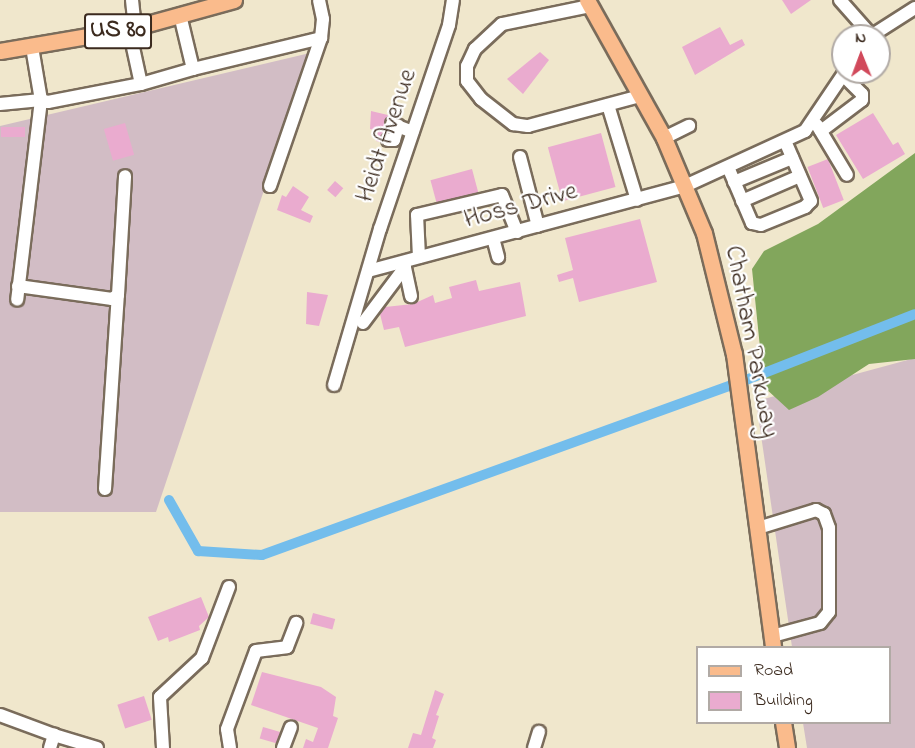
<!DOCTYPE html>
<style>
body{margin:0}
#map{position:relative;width:915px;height:748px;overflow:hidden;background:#f0e7cc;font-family:"Indie Flower",sans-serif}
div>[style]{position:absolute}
.industrial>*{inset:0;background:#d2bdc5}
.forest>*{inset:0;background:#82a65c}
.canal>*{height:10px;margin:-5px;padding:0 5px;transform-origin:5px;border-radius:5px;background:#73bdec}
.building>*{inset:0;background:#eaabcf;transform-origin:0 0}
.roads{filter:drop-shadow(2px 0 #7a6c5b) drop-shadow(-2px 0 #7a6c5b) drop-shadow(0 2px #7a6c5b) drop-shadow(0 -2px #7a6c5b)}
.minor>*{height:12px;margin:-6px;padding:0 6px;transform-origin:6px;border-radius:6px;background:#fff}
.major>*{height:15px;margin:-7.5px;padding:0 7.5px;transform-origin:7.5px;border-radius:7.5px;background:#fabb8c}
span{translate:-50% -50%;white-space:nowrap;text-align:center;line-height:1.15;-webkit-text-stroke:4.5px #fff;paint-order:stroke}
.shield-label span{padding:2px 4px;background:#fff;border:2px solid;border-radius:4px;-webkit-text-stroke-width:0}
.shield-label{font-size:24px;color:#3b2a1e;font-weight:700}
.street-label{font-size:26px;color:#3b2a1e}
.legend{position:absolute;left:696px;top:646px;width:195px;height:78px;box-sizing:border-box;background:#fff;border:2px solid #b1aaa5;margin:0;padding:8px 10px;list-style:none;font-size:18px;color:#3b2a1e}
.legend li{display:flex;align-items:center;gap:12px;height:30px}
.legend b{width:30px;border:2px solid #b1aaa5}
.north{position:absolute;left:831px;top:24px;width:60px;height:60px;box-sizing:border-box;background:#fff;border:2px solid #b1aaa5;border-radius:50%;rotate:359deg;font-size:16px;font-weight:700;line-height:24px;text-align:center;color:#3b2a1e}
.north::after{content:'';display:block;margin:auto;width:21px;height:27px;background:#d1495b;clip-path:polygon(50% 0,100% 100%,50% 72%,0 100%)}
</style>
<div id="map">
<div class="industrial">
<i style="clip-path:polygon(310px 53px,156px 512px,0 512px,0 126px)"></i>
<i style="clip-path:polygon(915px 358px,915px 748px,807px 748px,803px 723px,890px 722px,890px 648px,792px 647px,756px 401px)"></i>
</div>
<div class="forest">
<i style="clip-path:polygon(915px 153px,915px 359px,869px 364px,818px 397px,789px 410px,764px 387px,752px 269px,764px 251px,818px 224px)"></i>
</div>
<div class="canal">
<i style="left:746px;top:380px;width:181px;rotate:-21.3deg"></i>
<i style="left:169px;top:500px;width:59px;rotate:60.4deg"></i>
<i style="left:198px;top:551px;width:64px;rotate:3.6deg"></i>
<i style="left:262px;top:555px;width:498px;rotate:-19.9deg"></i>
</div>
<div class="building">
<i style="clip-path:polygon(782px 0,811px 0,791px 14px)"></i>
<i style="clip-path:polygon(720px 27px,730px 45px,742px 39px,745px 45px,695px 75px,682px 47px)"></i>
<i style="clip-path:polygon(540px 52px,549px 60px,523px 94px,507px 79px)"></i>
<i style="clip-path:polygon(371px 111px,392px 116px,385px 121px,388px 131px,381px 135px,380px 142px,376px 141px,378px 131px,370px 129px)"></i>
<i style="clip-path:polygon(873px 113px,893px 145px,898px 142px,905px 154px,863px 179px,836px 135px)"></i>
<i style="left:125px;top:123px;width:33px;height:22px;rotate:74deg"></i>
<i style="left:25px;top:127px;width:10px;height:24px;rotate:90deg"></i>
<i style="left:601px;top:133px;width:56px;height:55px;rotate:75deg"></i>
<i style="left:828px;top:159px;width:44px;height:22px;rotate:69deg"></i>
<i style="left:472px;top:169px;width:24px;height:43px;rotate:75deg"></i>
<i style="left:335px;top:181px;width:11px;height:12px;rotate:41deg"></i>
<i style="clip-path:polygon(293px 186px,309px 197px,301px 210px,313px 216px,310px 223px,277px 210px,282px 195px,286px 197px)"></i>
<i style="clip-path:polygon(640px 219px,657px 282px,579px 302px,573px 278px,559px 282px,557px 275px,573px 270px,565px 238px)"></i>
<i style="clip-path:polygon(476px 280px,479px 291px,520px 282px,526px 316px,405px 347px,399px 327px,384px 330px,380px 314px,385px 307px,413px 304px,433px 295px,435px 303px,452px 298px,449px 287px)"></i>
<i style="clip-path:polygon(307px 292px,328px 295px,319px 326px,306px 324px)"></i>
<i style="clip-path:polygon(201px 597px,209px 617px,199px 626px,200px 630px,169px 642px,168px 637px,158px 641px,148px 617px)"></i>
<i style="left:313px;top:613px;width:23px;height:11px;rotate:15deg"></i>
<i style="clip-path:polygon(262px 672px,321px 687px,336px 697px,333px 716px,338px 718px,328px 748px,303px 748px,306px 739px,313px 742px,318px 728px,251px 705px)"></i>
<i style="clip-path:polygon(435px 690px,444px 694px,436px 715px,439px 716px,432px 738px,436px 740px,433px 748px,408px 748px,413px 733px,421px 735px)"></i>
<i style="left:144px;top:696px;width:25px;height:28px;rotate:72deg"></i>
<i style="left:263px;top:727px;width:18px;height:12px;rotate:16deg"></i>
</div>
<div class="roads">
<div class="minor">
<i style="left:132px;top:0;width:27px;rotate:84deg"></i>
<i style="left:840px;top:0;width:48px;rotate:48.4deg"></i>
<i style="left:590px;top:6px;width:90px;rotate:168.4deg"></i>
<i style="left:502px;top:24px;width:37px;rotate:137deg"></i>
<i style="left:475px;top:49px;width:19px;rotate:115deg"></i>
<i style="left:467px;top:66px;width:15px;rotate:90deg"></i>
<i style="left:467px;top:81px;width:23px;rotate:52deg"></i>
<i style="left:481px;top:99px;width:41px;rotate:38deg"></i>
<i style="left:513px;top:124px;width:15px;rotate:8deg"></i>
<i style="left:528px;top:126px;width:116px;rotate:-15deg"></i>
<i style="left:129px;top:29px;width:56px;rotate:77.7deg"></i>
<i style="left:871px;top:36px;width:52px;rotate:-32.5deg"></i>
<i style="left:32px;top:47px;width:54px;rotate:80.4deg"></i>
<i style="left:41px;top:100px;width:7px;rotate:16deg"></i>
<i style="left:48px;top:102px;width:95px;rotate:-11deg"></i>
<i style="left:141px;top:84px;width:54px;rotate:-16.1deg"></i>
<i style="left:193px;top:69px;width:56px;rotate:-103.5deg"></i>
<i style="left:193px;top:69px;width:132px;rotate:-13.6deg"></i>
<i style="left:0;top:104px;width:41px;rotate:-5.6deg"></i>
<i style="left:41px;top:100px;width:201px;rotate:96.8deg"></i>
<i style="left:608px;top:105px;width:99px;rotate:73deg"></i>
<i style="left:392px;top:124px;width:22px;rotate:21deg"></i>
<i style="left:817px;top:125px;width:58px;rotate:59deg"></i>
<i style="left:821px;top:131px;width:51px;rotate:-37.1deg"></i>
<i style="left:862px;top:100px;width:6px;rotate:-90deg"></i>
<i style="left:862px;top:94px;width:27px;rotate:-135deg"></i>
<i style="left:664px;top:138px;width:28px;rotate:-26deg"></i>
<i style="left:388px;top:140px;width:6px"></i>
<i style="left:394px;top:140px;width:15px;rotate:-74deg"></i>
<i style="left:520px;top:157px;width:71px;rotate:75.4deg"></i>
<i style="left:728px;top:167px;width:61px;rotate:66.8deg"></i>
<i style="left:752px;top:223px;width:9px;rotate:13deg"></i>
<i style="left:761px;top:225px;width:48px;rotate:-22.2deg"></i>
<i style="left:805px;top:207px;width:8px;rotate:-45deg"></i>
<i style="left:811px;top:201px;width:65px;rotate:-113.4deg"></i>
<i style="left:734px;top:182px;width:63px;rotate:-22.5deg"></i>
<i style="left:270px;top:186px;width:157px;rotate:-71deg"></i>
<i style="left:321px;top:38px;width:19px;rotate:-84deg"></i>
<i style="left:323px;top:19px;width:19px;rotate:-102deg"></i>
<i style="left:742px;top:201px;width:63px;rotate:-23.3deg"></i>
<i style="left:493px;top:238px;width:20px;rotate:75deg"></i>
<i style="left:419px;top:257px;width:42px;rotate:-92.7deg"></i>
<i style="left:417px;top:215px;width:87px;rotate:-13.2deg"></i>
<i style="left:502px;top:195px;width:40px;rotate:68deg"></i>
<i style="left:404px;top:263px;width:34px;rotate:78deg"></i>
<i style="left:368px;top:271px;width:328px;rotate:-15deg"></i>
<i style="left:685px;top:186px;width:132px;rotate:-24.6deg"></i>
<i style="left:805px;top:131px;width:71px;rotate:-55.9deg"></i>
<i style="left:18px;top:286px;width:95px;rotate:7.9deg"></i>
<i style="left:112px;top:299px;width:7px;rotate:-34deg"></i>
<i style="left:118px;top:295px;width:119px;rotate:-86.6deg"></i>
<i style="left:363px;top:323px;width:70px;rotate:-53.1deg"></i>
<i style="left:334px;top:385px;width:163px;rotate:-73.6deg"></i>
<i style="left:380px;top:229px;width:215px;rotate:-71.3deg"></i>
<i style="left:449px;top:25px;width:25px;rotate:-81deg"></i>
<i style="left:105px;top:489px;width:194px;rotate:-86.2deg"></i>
<i style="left:758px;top:528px;width:61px;rotate:-17.2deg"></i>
<i style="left:816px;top:510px;width:9px;rotate:27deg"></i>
<i style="left:824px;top:514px;width:15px;rotate:70deg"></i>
<i style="left:829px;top:528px;width:84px;rotate:90deg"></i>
<i style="left:829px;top:612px;width:14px;rotate:129deg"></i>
<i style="left:820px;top:623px;width:50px;rotate:164.8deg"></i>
<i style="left:0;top:715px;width:58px;rotate:20.3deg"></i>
<i style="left:50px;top:748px;width:14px;rotate:-73deg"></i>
<i style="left:54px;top:735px;width:45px;rotate:16.8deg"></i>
<i style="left:163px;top:748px;width:51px;rotate:-93.4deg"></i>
<i style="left:160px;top:697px;width:57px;rotate:-42.9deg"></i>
<i style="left:202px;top:658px;width:76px;rotate:-69.2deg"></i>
<i style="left:230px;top:748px;width:19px;rotate:-99deg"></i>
<i style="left:227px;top:729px;width:83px;rotate:-69.6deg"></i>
<i style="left:256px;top:651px;width:31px;rotate:-7deg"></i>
<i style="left:287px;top:647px;width:26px;rotate:-69deg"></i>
<i style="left:283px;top:748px;width:22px;rotate:-69deg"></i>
<i style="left:534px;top:748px;width:17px;rotate:-73deg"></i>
</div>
<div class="major">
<i style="left:587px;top:0;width:158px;rotate:60.8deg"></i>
<i style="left:664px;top:138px;width:103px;rotate:67.2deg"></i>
<i style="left:704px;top:233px;width:125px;rotate:76.1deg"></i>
<i style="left:734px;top:354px;width:297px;rotate:82.4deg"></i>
<i style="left:0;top:51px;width:131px;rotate:-9.7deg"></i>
<i style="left:129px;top:29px;width:109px;rotate:-15.4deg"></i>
<i style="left:783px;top:722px;width:26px;rotate:81deg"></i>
</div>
</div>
<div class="shield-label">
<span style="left:118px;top:31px">US 80</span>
</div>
<div class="street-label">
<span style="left:388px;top:136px;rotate:-71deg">Heidt Avenue</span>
<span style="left:521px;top:207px;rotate:-15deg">Hoss Drive</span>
<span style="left:750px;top:342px;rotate:79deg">Chatham Parkway</span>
</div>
<ul class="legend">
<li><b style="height:8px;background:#fabb8c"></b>Road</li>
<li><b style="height:16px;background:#eaabcf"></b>Building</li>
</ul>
<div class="north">N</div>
</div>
